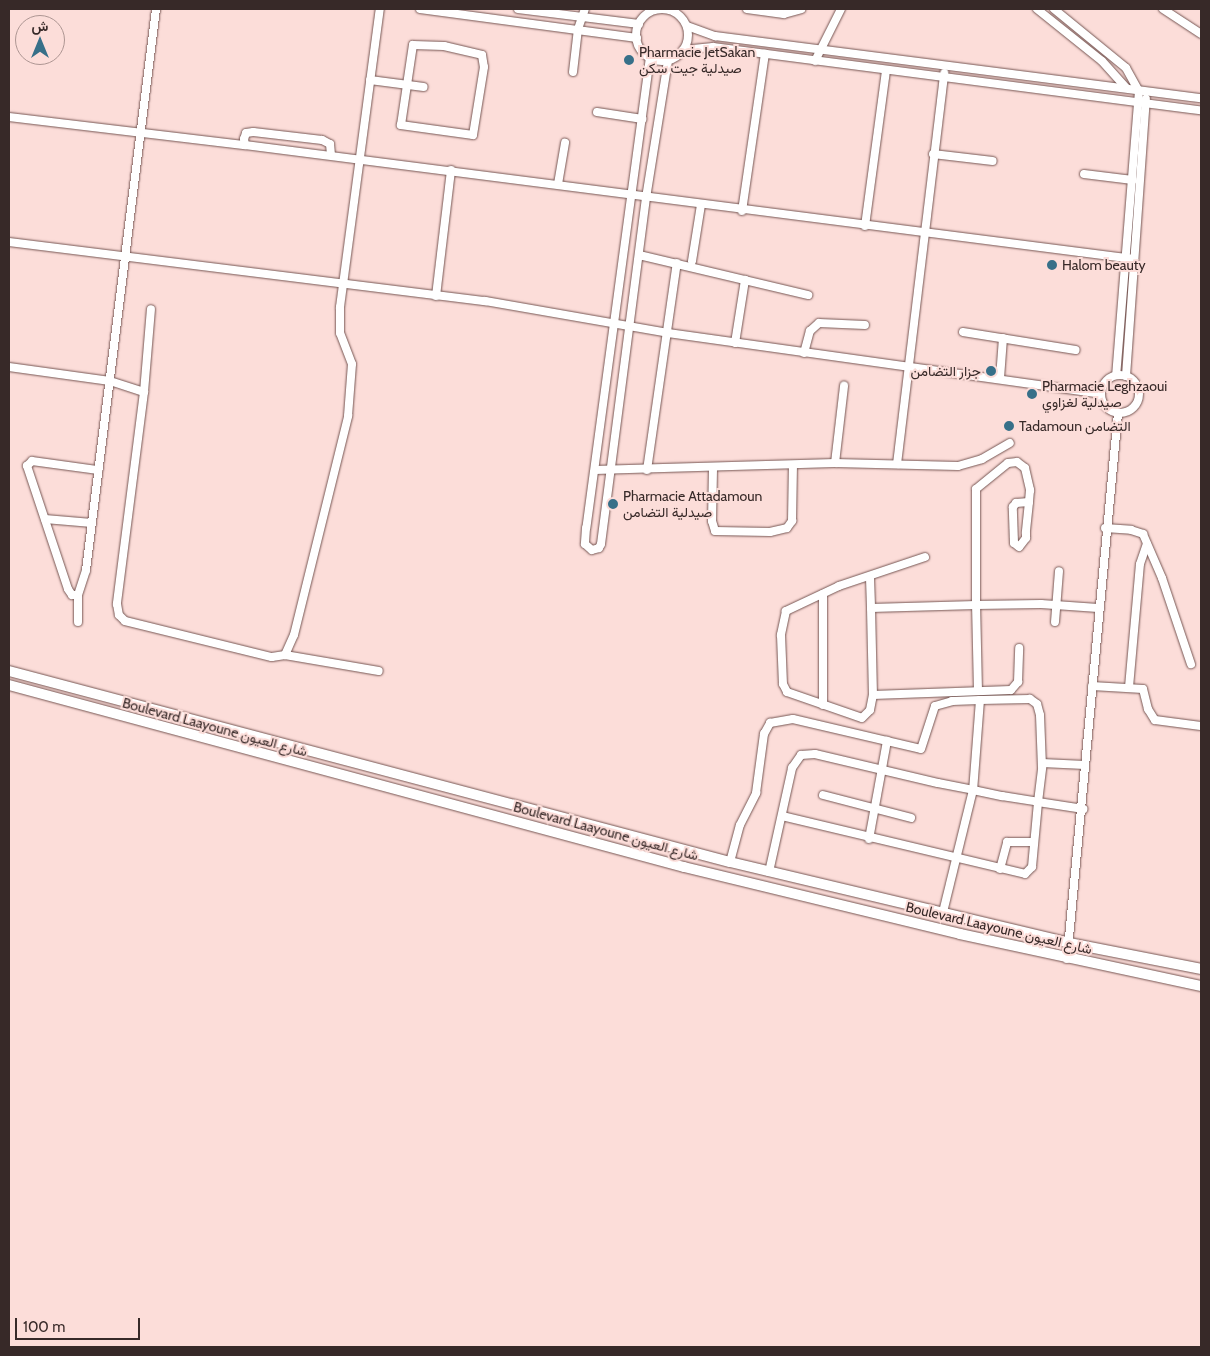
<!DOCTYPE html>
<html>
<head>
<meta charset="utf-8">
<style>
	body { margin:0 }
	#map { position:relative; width:1210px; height:1356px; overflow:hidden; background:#fcddd9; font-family:Cabin,Vazirmatn,sans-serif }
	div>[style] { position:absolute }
	.roads { filter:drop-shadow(0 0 1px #765653) drop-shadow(0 0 1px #765653) }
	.minor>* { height:8px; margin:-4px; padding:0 4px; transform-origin:4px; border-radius:4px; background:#fff }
	.minor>.ring { margin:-4px; padding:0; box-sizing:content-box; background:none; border:8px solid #fff; border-radius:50% }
	.tertiary>* { height:10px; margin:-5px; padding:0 5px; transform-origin:5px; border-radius:5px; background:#fff }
	.dots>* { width:14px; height:14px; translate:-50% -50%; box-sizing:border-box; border:2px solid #fcddd9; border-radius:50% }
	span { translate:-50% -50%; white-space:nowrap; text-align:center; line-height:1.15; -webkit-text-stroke:4px #fcddd9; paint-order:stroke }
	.poi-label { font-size:14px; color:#372928 }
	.left { translate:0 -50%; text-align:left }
	.right { translate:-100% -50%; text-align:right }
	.street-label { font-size:14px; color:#372928 }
	.frame { position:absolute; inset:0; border:10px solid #372928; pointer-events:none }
	.north { position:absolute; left:15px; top:15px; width:50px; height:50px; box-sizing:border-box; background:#fcddd9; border:1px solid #ad9592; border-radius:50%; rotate:0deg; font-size:14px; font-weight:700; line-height:20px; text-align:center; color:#372928 }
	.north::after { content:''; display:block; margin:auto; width:18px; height:22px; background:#377089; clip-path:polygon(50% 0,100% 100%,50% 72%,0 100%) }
	.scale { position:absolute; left:15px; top:1318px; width:125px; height:22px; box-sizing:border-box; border:2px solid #372928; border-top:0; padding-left:6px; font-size:15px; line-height:18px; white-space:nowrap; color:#372928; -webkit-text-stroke:4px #fcddd9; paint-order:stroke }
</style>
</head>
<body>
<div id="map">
	<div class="roads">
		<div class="minor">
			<div style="left:420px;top:9px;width:219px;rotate:7.6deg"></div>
			<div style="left:518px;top:9px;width:122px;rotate:7.1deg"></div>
			<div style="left:747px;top:9px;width:37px;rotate:8deg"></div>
			<div style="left:784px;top:14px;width:18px;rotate:-16deg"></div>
			<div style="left:1037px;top:9px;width:83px;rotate:38.7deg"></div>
			<div style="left:1102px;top:61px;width:36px;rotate:48deg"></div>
			<div style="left:1054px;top:9px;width:93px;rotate:39.3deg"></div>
			<div style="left:1126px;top:68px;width:26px;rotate:61deg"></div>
			<div style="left:1139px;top:91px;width:285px;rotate:94.6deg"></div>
			<div style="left:1163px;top:9px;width:45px;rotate:33.3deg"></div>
			<div class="ring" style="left:636px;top:9px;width:44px;height:44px"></div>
			<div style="left:687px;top:26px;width:30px;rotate:20deg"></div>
			<div style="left:715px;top:36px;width:490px;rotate:7.3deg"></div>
			<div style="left:413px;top:45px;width:31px;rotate:2deg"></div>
			<div style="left:444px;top:46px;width:39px;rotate:13deg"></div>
			<div style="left:482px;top:55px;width:12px;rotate:81deg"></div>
			<div style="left:484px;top:67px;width:69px;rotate:99.2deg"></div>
			<div style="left:473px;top:135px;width:73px;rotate:-172.1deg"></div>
			<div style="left:401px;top:125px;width:81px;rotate:-81.5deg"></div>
			<div style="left:683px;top:50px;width:30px;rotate:-6deg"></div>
			<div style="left:713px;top:47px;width:492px;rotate:7.4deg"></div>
			<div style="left:650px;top:57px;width:475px;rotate:97.7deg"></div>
			<div style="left:586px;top:528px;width:16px;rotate:94deg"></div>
			<div style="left:585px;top:544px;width:9px;rotate:41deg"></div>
			<div style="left:592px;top:550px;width:7px;rotate:-16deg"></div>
			<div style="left:599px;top:548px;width:4px;rotate:-63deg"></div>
			<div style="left:601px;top:544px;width:349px;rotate:-82.6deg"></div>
			<div style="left:646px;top:198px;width:140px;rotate:-80.9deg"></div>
			<div style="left:815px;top:61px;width:58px;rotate:-63.4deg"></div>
			<div style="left:573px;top:72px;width:43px;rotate:-83.4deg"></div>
			<div style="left:578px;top:29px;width:21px;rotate:-71deg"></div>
			<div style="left:370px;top:80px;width:54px;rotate:7.4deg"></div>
			<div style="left:597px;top:112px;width:46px;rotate:8.8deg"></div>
			<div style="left:9px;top:117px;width:238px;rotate:6.8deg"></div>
			<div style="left:933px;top:154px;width:60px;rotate:6.7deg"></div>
			<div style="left:331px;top:155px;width:11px;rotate:-95deg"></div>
			<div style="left:330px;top:144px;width:9px;rotate:-153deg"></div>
			<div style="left:322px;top:140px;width:69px;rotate:-173.4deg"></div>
			<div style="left:253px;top:132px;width:7px;rotate:172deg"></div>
			<div style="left:246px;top:133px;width:6px;rotate:108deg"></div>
			<div style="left:244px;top:139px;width:6px;rotate:81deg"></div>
			<div style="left:245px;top:145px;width:896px;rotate:7.31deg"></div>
			<div style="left:1084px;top:174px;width:49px;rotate:7deg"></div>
			<div style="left:558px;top:184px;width:42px;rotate:-80.3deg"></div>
			<div style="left:742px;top:211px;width:159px;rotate:-81.7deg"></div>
			<div style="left:865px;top:226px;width:157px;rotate:-82.3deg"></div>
			<div style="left:9px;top:242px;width:480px;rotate:7.1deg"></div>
			<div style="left:485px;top:301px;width:186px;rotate:9.9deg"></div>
			<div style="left:668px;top:333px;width:437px;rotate:8deg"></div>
			<div style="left:639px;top:255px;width:174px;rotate:13.3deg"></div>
			<div style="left:692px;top:261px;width:57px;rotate:-80.9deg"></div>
			<div style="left:436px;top:296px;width:127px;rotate:-83.2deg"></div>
			<div style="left:963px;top:332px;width:114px;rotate:9.1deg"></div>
			<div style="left:735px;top:343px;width:64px;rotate:-81deg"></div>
			<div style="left:804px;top:353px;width:23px;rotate:-75deg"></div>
			<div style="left:810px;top:331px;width:12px;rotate:-42deg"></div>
			<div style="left:819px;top:323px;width:46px;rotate:2.5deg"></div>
			<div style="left:9px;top:367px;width:102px;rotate:7.9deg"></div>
			<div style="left:110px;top:381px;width:36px;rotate:18deg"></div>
			<div style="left:144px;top:392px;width:214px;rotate:97.3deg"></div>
			<div style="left:117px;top:604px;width:11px;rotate:80deg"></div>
			<div style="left:119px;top:615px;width:8px;rotate:45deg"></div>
			<div style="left:125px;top:621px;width:151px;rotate:13.8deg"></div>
			<div style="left:272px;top:657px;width:13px;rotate:-9deg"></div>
			<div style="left:285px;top:655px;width:22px;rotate:-66deg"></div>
			<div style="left:294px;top:635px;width:226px;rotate:-76.1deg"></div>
			<div style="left:348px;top:416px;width:52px;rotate:-85.6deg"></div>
			<div style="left:352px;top:364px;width:33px;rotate:-111deg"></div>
			<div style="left:340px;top:333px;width:26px;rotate:-90deg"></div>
			<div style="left:340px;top:307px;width:301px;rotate:-82.4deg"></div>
			<div class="ring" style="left:1101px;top:375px;width:30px;height:30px"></div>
			<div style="left:1126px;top:376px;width:278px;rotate:-85.9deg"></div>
			<div style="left:1000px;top:378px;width:40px;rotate:-85.7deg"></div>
			<div style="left:144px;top:392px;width:83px;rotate:-85.2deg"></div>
			<div style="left:835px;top:463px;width:78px;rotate:-83.3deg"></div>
			<div style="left:897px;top:464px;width:394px;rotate:-83.1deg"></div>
			<div style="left:713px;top:469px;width:52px;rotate:91.1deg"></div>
			<div style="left:712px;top:521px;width:10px;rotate:73deg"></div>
			<div style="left:715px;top:531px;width:55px;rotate:1deg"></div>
			<div style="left:770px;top:532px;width:17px;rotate:-13deg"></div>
			<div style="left:787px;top:528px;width:9px;rotate:-54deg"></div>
			<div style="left:792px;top:521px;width:56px;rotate:-89deg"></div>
			<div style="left:595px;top:470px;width:240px;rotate:-1.7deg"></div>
			<div style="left:835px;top:463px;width:123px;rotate:1.4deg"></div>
			<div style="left:958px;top:466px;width:25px;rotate:-16deg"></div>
			<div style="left:982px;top:459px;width:32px;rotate:-30deg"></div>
			<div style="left:647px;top:470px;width:209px;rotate:-81.8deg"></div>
			<div style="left:45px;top:519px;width:47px;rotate:4.9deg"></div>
			<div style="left:1105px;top:528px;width:26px;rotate:4deg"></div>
			<div style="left:1131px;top:530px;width:13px;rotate:18deg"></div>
			<div style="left:1143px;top:534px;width:48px;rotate:66.6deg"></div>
			<div style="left:1162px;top:578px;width:91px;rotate:71.4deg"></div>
			<div style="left:925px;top:557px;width:91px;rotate:161.4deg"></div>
			<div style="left:839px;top:586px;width:59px;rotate:154.7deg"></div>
			<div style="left:786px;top:611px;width:25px;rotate:102deg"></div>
			<div style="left:781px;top:635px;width:49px;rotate:87.7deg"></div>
			<div style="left:783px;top:684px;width:9px;rotate:63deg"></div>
			<div style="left:787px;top:692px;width:79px;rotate:19.1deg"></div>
			<div style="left:862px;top:718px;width:11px;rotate:-45deg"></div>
			<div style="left:870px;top:710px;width:15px;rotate:-79deg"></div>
			<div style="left:873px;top:695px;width:138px;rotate:-2.1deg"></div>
			<div style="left:1011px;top:690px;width:11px;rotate:-49deg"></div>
			<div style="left:1018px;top:682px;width:34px;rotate:-88deg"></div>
			<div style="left:870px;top:578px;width:30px;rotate:88deg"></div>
			<div style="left:871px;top:608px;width:105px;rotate:-1.6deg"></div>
			<div style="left:976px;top:605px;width:116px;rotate:-90deg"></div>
			<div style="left:976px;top:489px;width:41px;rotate:-39.1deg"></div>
			<div style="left:1008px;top:463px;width:9px;rotate:-6deg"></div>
			<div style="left:1017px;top:462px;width:10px;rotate:37deg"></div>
			<div style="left:1025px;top:468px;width:23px;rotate:77deg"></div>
			<div style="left:1030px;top:490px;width:12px;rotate:95deg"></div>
			<div style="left:1029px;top:502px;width:31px;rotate:96deg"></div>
			<div style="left:1026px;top:533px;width:5px;rotate:90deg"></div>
			<div style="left:1026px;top:538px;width:11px;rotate:128deg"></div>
			<div style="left:1019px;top:547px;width:6px;rotate:-141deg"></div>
			<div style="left:1014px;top:543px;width:36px;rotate:-92deg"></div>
			<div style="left:1013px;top:507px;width:5px;rotate:-53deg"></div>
			<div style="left:1016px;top:503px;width:13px;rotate:-4deg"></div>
			<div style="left:823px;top:594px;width:111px;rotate:90deg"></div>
			<div style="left:78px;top:595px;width:6px;rotate:180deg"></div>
			<div style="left:72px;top:595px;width:7px;rotate:-124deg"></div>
			<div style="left:68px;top:589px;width:130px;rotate:-108.4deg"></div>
			<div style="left:27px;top:466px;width:7px;rotate:-45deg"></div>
			<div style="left:32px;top:461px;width:67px;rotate:7.8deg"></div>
			<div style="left:871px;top:608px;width:87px;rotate:88.7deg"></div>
			<div style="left:78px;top:622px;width:27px;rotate:-90deg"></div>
			<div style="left:78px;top:595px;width:26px;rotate:-72deg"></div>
			<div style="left:86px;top:570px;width:565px;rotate:-82.89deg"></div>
			<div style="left:1055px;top:622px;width:51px;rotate:-85.5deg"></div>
			<div style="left:285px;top:655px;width:95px;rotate:9.7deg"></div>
			<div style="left:1092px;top:686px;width:51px;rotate:3.4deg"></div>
			<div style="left:1143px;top:689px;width:21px;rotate:76deg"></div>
			<div style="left:1148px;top:709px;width:13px;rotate:58deg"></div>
			<div style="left:1155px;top:720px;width:46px;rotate:7.4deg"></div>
			<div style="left:1129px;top:687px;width:123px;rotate:-84.9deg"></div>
			<div style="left:1140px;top:564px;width:21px;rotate:-71deg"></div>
			<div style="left:978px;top:691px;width:86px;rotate:-91.3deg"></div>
			<div style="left:976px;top:605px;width:65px;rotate:-0.9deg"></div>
			<div style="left:1041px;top:604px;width:57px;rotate:4deg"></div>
			<div style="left:1042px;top:763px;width:43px;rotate:2.7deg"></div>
			<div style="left:823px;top:795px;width:91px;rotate:14.6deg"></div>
			<div style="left:782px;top:816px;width:250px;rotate:13.4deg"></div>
			<div style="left:1025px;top:874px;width:10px;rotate:-45deg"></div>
			<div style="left:1032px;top:867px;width:65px;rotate:-84.7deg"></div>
			<div style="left:1038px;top:802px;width:46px;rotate:8.8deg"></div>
			<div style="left:869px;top:839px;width:100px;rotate:-79.6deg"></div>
			<div style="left:730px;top:862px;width:38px;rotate:-75deg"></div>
			<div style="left:740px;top:825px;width:36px;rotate:-63deg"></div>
			<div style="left:756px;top:793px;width:60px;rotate:-82.3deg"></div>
			<div style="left:764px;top:734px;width:13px;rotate:-61deg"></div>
			<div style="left:770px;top:723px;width:23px;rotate:-10deg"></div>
			<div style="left:793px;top:719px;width:131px;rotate:13.2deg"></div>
			<div style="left:921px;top:749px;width:45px;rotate:-72deg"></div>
			<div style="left:935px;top:706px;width:18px;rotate:-16deg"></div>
			<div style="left:952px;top:701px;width:28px;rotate:-2deg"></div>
			<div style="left:1000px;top:869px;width:28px;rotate:-75deg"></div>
			<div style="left:1007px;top:842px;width:26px"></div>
			<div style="left:769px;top:872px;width:107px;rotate:-77.5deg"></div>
			<div style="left:792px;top:768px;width:16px;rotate:-55deg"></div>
			<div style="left:801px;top:755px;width:14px;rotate:-4deg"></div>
			<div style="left:815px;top:754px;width:126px;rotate:13.3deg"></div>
			<div style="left:938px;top:783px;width:36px;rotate:11deg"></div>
			<div style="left:973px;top:790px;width:30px;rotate:12deg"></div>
			<div style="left:1002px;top:796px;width:36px;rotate:9deg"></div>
			<div style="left:1038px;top:802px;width:35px;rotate:-83deg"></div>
			<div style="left:1042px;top:767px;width:52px;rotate:-92.2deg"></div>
			<div style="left:1040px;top:715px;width:11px;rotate:-105deg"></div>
			<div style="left:1037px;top:704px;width:9px;rotate:-144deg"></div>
			<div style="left:1030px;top:699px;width:50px;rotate:178.9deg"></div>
			<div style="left:980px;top:700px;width:90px;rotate:94.4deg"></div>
			<div style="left:973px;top:790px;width:126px;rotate:103.8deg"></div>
			<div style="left:1067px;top:959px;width:548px;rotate:-84.66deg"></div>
		</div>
		<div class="tertiary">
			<div style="left:9px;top:671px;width:746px;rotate:14.84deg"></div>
			<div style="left:730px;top:862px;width:349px;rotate:13.4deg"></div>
			<div style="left:1069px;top:943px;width:135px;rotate:11.1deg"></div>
			<div style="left:9px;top:685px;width:699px;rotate:15.09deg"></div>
			<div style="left:684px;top:867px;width:284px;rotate:13.6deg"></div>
			<div style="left:960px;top:934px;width:247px;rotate:12.2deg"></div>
		</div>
	</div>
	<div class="dots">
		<div style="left:629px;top:60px;background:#377089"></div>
		<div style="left:1052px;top:265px;background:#377089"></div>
		<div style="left:991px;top:371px;background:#377089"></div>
		<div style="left:1032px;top:394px;background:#377089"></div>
		<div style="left:1009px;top:426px;background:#377089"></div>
		<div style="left:613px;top:504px;background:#377089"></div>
	</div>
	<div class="poi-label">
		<span class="left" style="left:639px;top:60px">Pharmacie JetSakan<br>صيدلية جيت سكن</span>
		<span class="left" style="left:1062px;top:265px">Halom beauty</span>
		<span class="right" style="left:981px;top:371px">جزار التضامن</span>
		<span class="left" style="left:1042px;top:394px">Pharmacie Leghzaoui<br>صيدلية لغزاوي</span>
		<span class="left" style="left:1019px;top:426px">Tadamoun التضامن</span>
		<span class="left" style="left:623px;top:504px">Pharmacie Attadamoun<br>صيدلية التضامن</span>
	</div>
	<div class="street-label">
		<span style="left:215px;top:727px;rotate:15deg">Boulevard Laayoune شارع العيون</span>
		<span style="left:606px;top:831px;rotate:15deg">Boulevard Laayoune شارع العيون</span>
		<span style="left:999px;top:928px;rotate:13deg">Boulevard Laayoune شارع العيون</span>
	</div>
	<div class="frame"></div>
	<div class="north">ش</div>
	<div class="scale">100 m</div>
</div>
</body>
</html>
